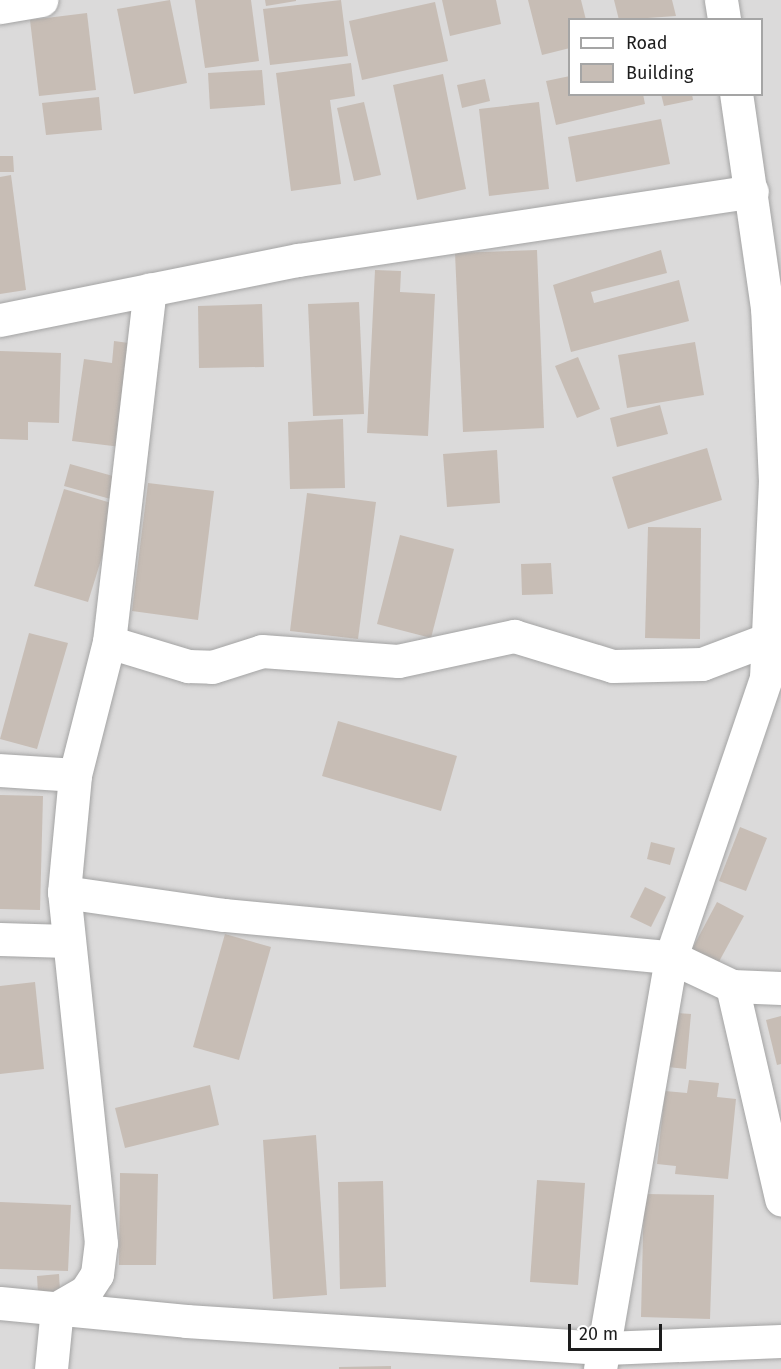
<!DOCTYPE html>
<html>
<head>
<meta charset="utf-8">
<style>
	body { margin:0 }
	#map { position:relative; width:781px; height:1369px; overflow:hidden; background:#efebe2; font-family:"Fira Sans",sans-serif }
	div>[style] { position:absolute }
	.residential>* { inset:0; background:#dbdada }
	.building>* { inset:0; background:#c7bdb5 }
	.roads { filter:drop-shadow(0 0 2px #a4a4a4) drop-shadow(0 0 2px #a4a4a4) }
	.minor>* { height:33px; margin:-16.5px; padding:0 16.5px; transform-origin:16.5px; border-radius:16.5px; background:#fff }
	span { translate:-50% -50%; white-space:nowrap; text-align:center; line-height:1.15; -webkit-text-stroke:6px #fff; paint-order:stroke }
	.legend { position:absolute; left:568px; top:18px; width:195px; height:78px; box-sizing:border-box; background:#fff; border:2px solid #a5a5a5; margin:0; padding:8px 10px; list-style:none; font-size:18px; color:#1d1d1d }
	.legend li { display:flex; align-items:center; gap:12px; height:30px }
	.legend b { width:30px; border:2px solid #a5a5a5 }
	.scale { position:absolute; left:568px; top:1324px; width:94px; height:27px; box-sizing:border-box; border:3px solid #1d1d1d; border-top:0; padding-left:8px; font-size:18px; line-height:21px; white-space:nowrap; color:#1d1d1d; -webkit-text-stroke:4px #fff; paint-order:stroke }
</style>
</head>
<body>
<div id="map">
	<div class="residential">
		<div style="clip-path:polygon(evenodd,0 0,781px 0,781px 1369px,0 1369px,0 0,570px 20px,762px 20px,762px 94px,570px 94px,570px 20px)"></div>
	</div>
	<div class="building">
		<div style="clip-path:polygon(170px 0,187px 83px,134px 94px,117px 9px)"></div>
		<div style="clip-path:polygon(195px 0,251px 0,259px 61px,205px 68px)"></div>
		<div style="clip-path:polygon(265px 0,296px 0,296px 1px,266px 6px)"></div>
		<div style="clip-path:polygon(341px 0,348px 56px,270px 65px,263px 9px)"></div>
		<div style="clip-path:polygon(442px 0,496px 0,501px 24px,450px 36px)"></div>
		<div style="clip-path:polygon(528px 0,581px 0,586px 20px,570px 20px,570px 48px,542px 55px)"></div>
		<div style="clip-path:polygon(614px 0,672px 0,676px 16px,619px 20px)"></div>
		<div style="clip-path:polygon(435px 2px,448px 61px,362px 80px,349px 21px)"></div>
		<div style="clip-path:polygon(87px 13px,96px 90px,39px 96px,30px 20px)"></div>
		<div style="clip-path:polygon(351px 63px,355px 96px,330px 100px,341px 184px,291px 191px,276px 73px)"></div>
		<div style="clip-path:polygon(262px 70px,265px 105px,210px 109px,208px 73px)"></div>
		<div style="clip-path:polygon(443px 74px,466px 189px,417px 200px,393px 85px)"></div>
		<div style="clip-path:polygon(570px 76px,570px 94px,643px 94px,645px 104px,556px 125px,546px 81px)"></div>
		<div style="clip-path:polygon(485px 79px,490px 101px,462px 108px,457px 85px)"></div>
		<div style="clip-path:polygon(661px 94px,692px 94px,693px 100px,664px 106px)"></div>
		<div style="clip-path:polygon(99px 97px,102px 130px,46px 135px,42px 103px)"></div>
		<div style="clip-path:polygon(364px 102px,381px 175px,354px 181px,337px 108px)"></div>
		<div style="clip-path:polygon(539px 102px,549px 189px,489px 196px,479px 109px)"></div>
		<div style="clip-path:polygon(661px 119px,670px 164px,576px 182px,568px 137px)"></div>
		<div style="clip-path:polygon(0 156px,13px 156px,14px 172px,0 172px)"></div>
		<div style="clip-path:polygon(11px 175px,26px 290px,0 294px,0 177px)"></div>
		<div style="clip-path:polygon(537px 250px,544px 428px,463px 432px,455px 253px)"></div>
		<div style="clip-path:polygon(661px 250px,667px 273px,591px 292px,594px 303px,679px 280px,689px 321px,571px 352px,553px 285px)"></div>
		<div style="clip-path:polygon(375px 270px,401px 271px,400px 292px,435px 294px,428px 436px,367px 433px)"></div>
		<div style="clip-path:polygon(359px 302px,364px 414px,313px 416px,308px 304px)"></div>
		<div style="clip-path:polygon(262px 304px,264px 367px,199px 368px,198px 306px)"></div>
		<div style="clip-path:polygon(114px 341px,136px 344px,121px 447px,72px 441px,84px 359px,112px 363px)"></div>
		<div style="clip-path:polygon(695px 342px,704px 395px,627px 408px,618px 355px)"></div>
		<div style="clip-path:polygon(0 351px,61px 353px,59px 423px,28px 422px,28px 440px,0 439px)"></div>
		<div style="clip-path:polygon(578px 357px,600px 409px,577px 418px,555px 366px)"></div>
		<div style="clip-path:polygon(660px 405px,668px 434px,617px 447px,610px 418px)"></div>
		<div style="clip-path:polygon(343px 419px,345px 488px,290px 489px,288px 422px)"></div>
		<div style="clip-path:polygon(707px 448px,722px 500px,628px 529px,612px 477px)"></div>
		<div style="clip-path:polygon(497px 450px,500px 503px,447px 507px,443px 454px)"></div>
		<div style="clip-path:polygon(70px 464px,120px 478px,114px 500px,64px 486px)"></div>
		<div style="clip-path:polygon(148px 483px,214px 491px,198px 620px,132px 611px)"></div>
		<div style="clip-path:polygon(64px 489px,118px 505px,88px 602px,34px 586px)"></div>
		<div style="clip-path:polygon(307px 493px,376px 502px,358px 639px,290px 631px)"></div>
		<div style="clip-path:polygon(648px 527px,701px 528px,700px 639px,645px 638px)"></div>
		<div style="clip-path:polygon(400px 535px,454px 549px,431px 638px,377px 624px)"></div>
		<div style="clip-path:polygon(551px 563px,553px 594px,522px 595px,521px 564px)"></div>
		<div style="clip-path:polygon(29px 633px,68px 643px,37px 749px,0 739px)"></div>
		<div style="clip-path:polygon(338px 721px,457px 756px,441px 811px,322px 776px)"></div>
		<div style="clip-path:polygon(0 795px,43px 796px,40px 910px,0 909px)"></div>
		<div style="clip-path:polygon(740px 827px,767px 838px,746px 891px,719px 881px)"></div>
		<div style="clip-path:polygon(651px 842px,675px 848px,670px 865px,647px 859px)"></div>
		<div style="clip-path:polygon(645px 887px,666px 897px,651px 927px,630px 917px)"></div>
		<div style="clip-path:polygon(717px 902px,744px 916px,716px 967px,690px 953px)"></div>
		<div style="clip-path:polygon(225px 934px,271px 947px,239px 1060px,193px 1047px)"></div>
		<div style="clip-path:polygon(35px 982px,44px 1069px,0 1074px,0 986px)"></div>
		<div style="clip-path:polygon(663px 1012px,691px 1014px,686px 1069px,659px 1066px)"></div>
		<div style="clip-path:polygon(781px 1016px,781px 1064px,777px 1065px,766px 1020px)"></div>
		<div style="clip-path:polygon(689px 1080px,719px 1083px,717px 1097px,736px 1099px,728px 1179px,675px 1174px,676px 1166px,657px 1164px,665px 1091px,687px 1093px)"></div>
		<div style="clip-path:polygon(210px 1085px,219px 1125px,125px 1148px,115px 1108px)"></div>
		<div style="clip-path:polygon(316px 1135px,327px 1295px,273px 1299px,263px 1140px)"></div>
		<div style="clip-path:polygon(120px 1173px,158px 1174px,156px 1265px,119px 1265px)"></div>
		<div style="clip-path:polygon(537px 1180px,585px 1183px,578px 1285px,530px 1282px)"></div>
		<div style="clip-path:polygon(383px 1181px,386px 1287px,340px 1289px,338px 1182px)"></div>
		<div style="clip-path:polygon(644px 1194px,714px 1195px,710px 1319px,641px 1317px)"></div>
		<div style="clip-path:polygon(0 1202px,71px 1205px,68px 1271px,0 1269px)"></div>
		<div style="clip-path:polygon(59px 1274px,60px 1292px,38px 1293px,37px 1276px)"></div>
		<div style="clip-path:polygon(391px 1366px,391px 1369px,339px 1369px,339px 1367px)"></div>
	</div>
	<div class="roads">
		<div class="minor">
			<div style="left:721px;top:0;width:20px;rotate:81deg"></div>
			<div style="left:0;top:7px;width:42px;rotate:-9.7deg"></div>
			<div style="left:0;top:320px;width:304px;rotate:-11.4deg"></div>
			<div style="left:298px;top:260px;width:459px;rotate:-8.6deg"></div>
			<div style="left:109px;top:642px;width:83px;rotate:16.9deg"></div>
			<div style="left:188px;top:666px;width:24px;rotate:2deg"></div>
			<div style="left:212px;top:667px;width:52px;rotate:-17.7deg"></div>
			<div style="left:262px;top:651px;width:136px;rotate:4.2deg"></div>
			<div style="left:398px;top:661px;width:119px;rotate:-12.2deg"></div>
			<div style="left:514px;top:636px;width:103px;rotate:16.9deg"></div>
			<div style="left:613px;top:666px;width:89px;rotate:-1.3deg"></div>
			<div style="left:702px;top:664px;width:71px;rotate:-20.7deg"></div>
			<div style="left:0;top:770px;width:75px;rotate:3.8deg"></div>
			<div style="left:64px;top:892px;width:162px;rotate:8.2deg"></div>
			<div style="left:224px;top:915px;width:449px;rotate:5.4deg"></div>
			<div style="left:671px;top:957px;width:68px;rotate:25.4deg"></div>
			<div style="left:732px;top:986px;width:49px;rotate:2.3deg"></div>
			<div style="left:0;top:939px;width:68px;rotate:1.7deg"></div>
			<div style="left:732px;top:986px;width:219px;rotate:77deg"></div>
			<div style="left:0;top:1303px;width:187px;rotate:5.5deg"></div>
			<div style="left:186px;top:1321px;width:421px;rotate:3.7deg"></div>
			<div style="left:606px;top:1348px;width:175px;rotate:-2.3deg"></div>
			<div style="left:51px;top:1369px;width:61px;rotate:-84.4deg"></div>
			<div style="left:57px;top:1308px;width:34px;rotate:-30deg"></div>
			<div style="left:86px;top:1291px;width:20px;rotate:-57deg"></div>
			<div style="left:97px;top:1274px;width:31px;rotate:-83deg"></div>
			<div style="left:101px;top:1243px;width:353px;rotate:-96deg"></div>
			<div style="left:64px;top:892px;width:118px;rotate:-84.6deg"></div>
			<div style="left:75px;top:775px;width:137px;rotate:-75.7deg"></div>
			<div style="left:109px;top:642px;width:355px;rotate:-83.4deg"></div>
			<div style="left:600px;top:1369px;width:418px;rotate:-80.2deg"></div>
			<div style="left:671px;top:957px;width:295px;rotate:-71.2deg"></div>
			<div style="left:766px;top:678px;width:196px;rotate:-87.4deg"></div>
			<div style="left:775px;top:482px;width:174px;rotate:-92.6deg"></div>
			<div style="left:767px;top:308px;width:216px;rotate:-98.2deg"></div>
		</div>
	</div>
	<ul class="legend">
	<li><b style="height:8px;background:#fff"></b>Road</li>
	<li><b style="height:16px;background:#c7bdb5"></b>Building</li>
	</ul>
	<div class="scale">20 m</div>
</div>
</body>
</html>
